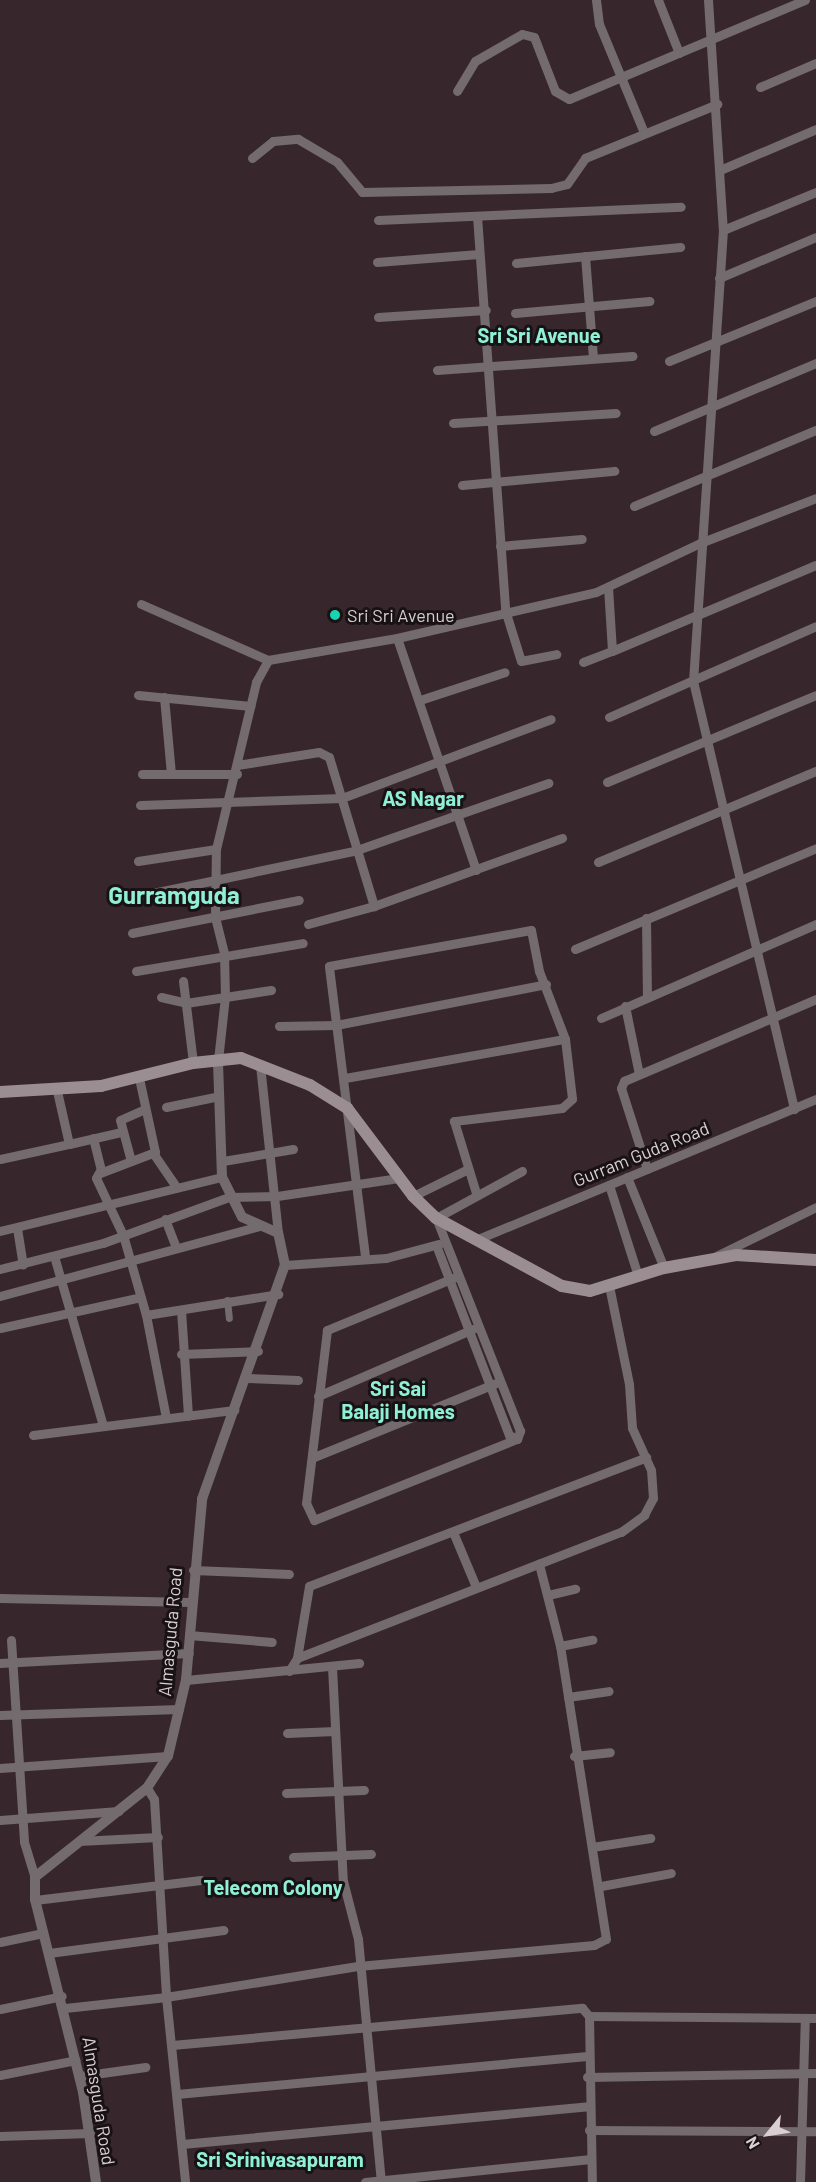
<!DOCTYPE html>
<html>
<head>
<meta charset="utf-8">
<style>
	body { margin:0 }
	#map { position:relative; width:816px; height:2182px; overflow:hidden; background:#37272c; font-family:Barlow,sans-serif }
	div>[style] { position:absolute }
	.pedestrian>* { height:7px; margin:-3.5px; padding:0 3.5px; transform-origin:3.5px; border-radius:3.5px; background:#736b6d }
	.minor>* { height:9px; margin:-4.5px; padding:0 4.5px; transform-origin:4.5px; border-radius:4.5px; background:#736b6d }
	.tertiary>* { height:10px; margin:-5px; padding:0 5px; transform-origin:5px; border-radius:5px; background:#736b6d }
	.secondary>* { height:12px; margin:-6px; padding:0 6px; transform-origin:6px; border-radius:6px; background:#9b8e92 }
	.dots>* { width:16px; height:16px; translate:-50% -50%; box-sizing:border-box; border:3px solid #191214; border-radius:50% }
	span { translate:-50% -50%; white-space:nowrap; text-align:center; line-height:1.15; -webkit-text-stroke:6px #191214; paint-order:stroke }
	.poi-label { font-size:18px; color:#d9cfd2 }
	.left { translate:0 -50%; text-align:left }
	.street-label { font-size:18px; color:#d9cfd2 }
	.neighbourhood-label { font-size:20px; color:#8ff0d6; font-weight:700 }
	.district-label { font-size:24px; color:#8ff0d6; font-weight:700 }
	.north { position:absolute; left:738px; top:2104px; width:60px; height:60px; -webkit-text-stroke:4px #191214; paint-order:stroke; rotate:240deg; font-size:16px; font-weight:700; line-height:24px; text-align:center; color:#d9cfd2 }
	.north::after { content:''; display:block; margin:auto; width:21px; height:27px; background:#d9cfd2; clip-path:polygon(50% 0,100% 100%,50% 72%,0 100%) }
</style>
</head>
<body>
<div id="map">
	<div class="pedestrian">
		<div style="left:227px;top:1300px;width:18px;rotate:84deg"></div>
	</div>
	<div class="minor">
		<div style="left:596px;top:0;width:24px;rotate:83deg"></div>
		<div style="left:599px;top:24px;width:115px;rotate:67.5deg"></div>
		<div style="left:658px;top:0;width:57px;rotate:68.4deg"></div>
		<div style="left:708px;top:0;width:230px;rotate:86.3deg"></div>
		<div style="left:723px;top:230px;width:452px;rotate:93.8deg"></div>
		<div style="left:693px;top:681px;width:440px;rotate:76.7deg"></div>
		<div style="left:760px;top:87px;width:61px;rotate:-23.2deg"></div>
		<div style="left:457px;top:91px;width:35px;rotate:-59deg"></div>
		<div style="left:475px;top:61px;width:54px;rotate:-29.9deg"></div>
		<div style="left:522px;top:34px;width:12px;rotate:14deg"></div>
		<div style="left:534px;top:37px;width:58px;rotate:68.7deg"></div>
		<div style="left:555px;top:91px;width:16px;rotate:30deg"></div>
		<div style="left:569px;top:99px;width:256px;rotate:-22.8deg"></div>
		<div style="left:252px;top:158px;width:27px;rotate:-39deg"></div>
		<div style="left:273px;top:141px;width:25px;rotate:-5deg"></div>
		<div style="left:298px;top:139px;width:45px;rotate:30.5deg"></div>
		<div style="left:337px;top:162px;width:39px;rotate:50deg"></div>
		<div style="left:362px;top:192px;width:189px;rotate:-1.2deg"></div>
		<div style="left:551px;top:188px;width:16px;rotate:-14deg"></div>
		<div style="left:567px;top:184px;width:32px;rotate:-55deg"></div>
		<div style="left:585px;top:158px;width:143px;rotate:-22.2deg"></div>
		<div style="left:720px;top:170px;width:104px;rotate:-23.1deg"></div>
		<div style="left:477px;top:216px;width:395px;rotate:85.9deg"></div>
		<div style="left:505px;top:610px;width:53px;rotate:72.6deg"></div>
		<div style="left:521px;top:661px;width:36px;rotate:-11deg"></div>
		<div style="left:378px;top:220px;width:303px;rotate:-2.5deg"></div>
		<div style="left:723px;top:230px;width:100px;rotate:-22.2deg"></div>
		<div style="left:585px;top:256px;width:101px;rotate:85.5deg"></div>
		<div style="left:377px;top:262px;width:102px;rotate:-4.5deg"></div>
		<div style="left:516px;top:263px;width:165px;rotate:-5.6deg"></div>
		<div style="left:719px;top:278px;width:105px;rotate:-22.9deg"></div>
		<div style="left:515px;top:313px;width:135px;rotate:-5.1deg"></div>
		<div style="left:378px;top:317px;width:108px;rotate:-3.7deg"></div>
		<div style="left:669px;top:361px;width:159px;rotate:-22.2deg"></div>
		<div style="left:437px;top:370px;width:196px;rotate:-4.1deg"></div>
		<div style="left:453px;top:423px;width:163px;rotate:-3.5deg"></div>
		<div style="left:654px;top:431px;width:176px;rotate:-22.8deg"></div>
		<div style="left:462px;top:485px;width:153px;rotate:-5.3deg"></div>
		<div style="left:634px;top:506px;width:197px;rotate:-22.7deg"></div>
		<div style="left:500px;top:546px;width:82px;rotate:-4.9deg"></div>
		<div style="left:608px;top:587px;width:64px;rotate:86.4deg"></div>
		<div style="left:612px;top:651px;width:221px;rotate:-22.9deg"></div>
		<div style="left:141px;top:604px;width:139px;rotate:23.8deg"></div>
		<div style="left:268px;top:660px;width:131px;rotate:-9.7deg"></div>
		<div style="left:397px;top:638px;width:204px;rotate:-13deg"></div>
		<div style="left:596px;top:592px;width:115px;rotate:-25.2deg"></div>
		<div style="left:700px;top:543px;width:124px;rotate:-21.2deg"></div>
		<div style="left:397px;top:638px;width:245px;rotate:71.2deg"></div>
		<div style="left:583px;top:662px;width:31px;rotate:-21deg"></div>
		<div style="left:138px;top:695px;width:113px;rotate:5.6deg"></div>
		<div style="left:164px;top:697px;width:77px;rotate:84.8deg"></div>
		<div style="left:420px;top:700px;width:89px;rotate:-18.2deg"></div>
		<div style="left:609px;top:717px;width:226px;rotate:-23.7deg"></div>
		<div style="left:237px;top:765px;width:83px;rotate:-9deg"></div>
		<div style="left:319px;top:752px;width:11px;rotate:27deg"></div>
		<div style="left:329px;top:757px;width:156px;rotate:73.2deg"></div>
		<div style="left:142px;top:774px;width:95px"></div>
		<div style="left:607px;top:782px;width:226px;rotate:-22.6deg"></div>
		<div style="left:140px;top:805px;width:202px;rotate:-2deg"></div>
		<div style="left:342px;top:798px;width:223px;rotate:-20.7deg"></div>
		<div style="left:138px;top:861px;width:79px;rotate:-8.7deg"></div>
		<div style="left:598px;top:862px;width:236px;rotate:-22.7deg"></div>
		<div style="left:124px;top:899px;width:235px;rotate:-11.8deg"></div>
		<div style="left:354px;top:851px;width:206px;rotate:-19.3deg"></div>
		<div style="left:646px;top:918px;width:78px;rotate:89.3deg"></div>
		<div style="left:308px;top:924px;width:68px;rotate:-15.3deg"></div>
		<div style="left:374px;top:906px;width:200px;rotate:-19.9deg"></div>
		<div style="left:132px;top:933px;width:170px;rotate:-11.2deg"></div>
		<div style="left:575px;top:949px;width:261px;rotate:-22.7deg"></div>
		<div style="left:136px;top:971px;width:169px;rotate:-9.5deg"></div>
		<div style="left:183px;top:981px;width:83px;rotate:83deg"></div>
		<div style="left:161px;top:997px;width:26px;rotate:13deg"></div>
		<div style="left:186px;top:1003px;width:86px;rotate:-8.7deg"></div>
		<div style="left:625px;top:1006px;width:69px;rotate:78.4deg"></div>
		<div style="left:601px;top:1018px;width:235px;rotate:-23.6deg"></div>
		<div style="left:279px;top:1026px;width:57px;rotate:-1deg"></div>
		<div style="left:336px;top:1025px;width:214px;rotate:-11deg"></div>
		<div style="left:218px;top:1060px;width:63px;rotate:-83.7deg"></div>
		<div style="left:225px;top:997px;width:44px;rotate:-91.3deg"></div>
		<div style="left:224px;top:953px;width:37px;rotate:-104deg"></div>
		<div style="left:215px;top:917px;width:68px;rotate:-89.2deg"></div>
		<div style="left:216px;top:849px;width:172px;rotate:-76.5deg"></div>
		<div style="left:256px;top:682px;width:25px;rotate:-61deg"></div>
		<div style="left:260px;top:1065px;width:169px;rotate:83.9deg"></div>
		<div style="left:345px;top:1078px;width:223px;rotate:-10.1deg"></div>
		<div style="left:166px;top:1107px;width:54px;rotate:-11.7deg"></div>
		<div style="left:93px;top:1138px;width:32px;rotate:76deg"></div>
		<div style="left:101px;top:1169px;width:10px;rotate:119deg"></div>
		<div style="left:96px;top:1178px;width:63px;rotate:64.7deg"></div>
		<div style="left:123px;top:1235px;width:83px;rotate:74deg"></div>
		<div style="left:146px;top:1315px;width:105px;rotate:79deg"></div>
		<div style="left:69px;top:1144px;width:53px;rotate:-13deg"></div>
		<div style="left:153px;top:1153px;width:42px;rotate:55.6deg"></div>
		<div style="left:0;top:1159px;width:71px;rotate:-12.3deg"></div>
		<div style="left:69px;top:1144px;width:54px;rotate:-102.8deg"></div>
		<div style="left:131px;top:1161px;width:42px;rotate:-105deg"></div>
		<div style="left:120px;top:1120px;width:27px;rotate:-24deg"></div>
		<div style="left:223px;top:1161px;width:71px;rotate:-9.7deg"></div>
		<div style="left:647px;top:1169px;width:85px;rotate:-107.8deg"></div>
		<div style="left:621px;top:1088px;width:8px;rotate:-67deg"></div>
		<div style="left:624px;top:1081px;width:209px;rotate:-23.1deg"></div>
		<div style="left:100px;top:1173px;width:59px;rotate:-20.9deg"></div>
		<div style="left:155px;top:1152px;width:76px;rotate:-102.2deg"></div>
		<div style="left:627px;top:1177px;width:98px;rotate:67.9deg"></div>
		<div style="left:609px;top:1185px;width:96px;rotate:72.3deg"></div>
		<div style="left:413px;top:1196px;width:61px;rotate:-26.1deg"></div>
		<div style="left:165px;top:1219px;width:31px;rotate:69deg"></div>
		<div style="left:17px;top:1228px;width:37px;rotate:81deg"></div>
		<div style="left:0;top:1231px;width:228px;rotate:-13.7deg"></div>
		<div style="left:478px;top:1239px;width:366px;rotate:-22.5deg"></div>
		<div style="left:436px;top:1245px;width:204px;rotate:69deg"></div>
		<div style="left:509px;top:1435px;width:9px;rotate:27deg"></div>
		<div style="left:54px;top:1256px;width:177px;rotate:73.9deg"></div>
		<div style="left:365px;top:1256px;width:292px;rotate:-97.1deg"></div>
		<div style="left:329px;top:966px;width:205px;rotate:-10.1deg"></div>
		<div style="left:531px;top:930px;width:42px;rotate:79deg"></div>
		<div style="left:539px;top:971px;width:73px;rotate:69.1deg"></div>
		<div style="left:565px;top:1039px;width:60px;rotate:83.3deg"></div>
		<div style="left:572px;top:1099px;width:13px;rotate:138deg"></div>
		<div style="left:562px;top:1108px;width:109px;rotate:173.1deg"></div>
		<div style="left:454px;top:1121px;width:75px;rotate:73deg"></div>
		<div style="left:716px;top:1256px;width:111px;rotate:-26.1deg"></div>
		<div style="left:285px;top:1265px;width:101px;rotate:-4deg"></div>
		<div style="left:386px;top:1258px;width:55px;rotate:-14.8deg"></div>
		<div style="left:0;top:1269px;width:106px;rotate:-14.2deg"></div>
		<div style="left:103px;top:1243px;width:134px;rotate:-20.1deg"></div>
		<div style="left:229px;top:1197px;width:48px;rotate:-1.2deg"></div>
		<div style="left:277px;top:1196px;width:123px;rotate:-8.4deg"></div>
		<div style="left:458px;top:1276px;width:142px;rotate:157.6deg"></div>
		<div style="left:327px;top:1330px;width:174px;rotate:96.9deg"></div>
		<div style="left:306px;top:1503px;width:19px;rotate:65deg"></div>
		<div style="left:314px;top:1520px;width:219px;rotate:-21.8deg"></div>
		<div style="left:517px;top:1439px;width:9px;rotate:-69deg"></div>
		<div style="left:520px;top:1431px;width:229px;rotate:-111.5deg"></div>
		<div style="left:436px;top:1218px;width:98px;rotate:-28.7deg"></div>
		<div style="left:0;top:1296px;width:268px;rotate:-15.1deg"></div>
		<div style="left:181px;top:1310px;width:106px;rotate:86.2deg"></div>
		<div style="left:146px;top:1315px;width:134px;rotate:-9deg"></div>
		<div style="left:0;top:1328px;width:144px;rotate:-12.4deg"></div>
		<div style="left:181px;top:1354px;width:77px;rotate:-2.2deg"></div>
		<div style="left:247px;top:1378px;width:51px;rotate:2.2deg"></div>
		<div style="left:318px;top:1396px;width:169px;rotate:-23.4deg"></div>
		<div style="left:33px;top:1435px;width:203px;rotate:-7.1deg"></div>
		<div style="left:314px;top:1457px;width:196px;rotate:-22.1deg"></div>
		<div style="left:453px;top:1532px;width:60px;rotate:67.3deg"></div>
		<div style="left:193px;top:1570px;width:96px;rotate:2.4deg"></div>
		<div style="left:548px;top:1595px;width:28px;rotate:-13deg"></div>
		<div style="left:0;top:1598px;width:190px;rotate:1.2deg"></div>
		<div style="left:189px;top:1635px;width:83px;rotate:4.8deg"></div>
		<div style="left:11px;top:1640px;width:202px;rotate:86.3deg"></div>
		<div style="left:24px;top:1842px;width:37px;rotate:73deg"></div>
		<div style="left:560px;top:1646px;width:33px;rotate:-11deg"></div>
		<div style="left:297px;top:1658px;width:73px;rotate:-80.5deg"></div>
		<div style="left:309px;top:1586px;width:361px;rotate:-20.9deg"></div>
		<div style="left:0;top:1663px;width:189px;rotate:-3deg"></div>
		<div style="left:332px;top:1667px;width:214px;rotate:87.1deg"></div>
		<div style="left:343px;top:1881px;width:60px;rotate:75.5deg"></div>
		<div style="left:358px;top:1939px;width:244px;rotate:84.6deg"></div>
		<div style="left:289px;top:1671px;width:15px;rotate:-58deg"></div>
		<div style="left:297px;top:1658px;width:348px;rotate:-21.3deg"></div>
		<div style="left:621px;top:1532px;width:29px;rotate:-36deg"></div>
		<div style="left:644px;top:1515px;width:19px;rotate:-62deg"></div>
		<div style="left:653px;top:1498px;width:28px;rotate:-94deg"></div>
		<div style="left:651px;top:1470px;width:46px;rotate:-114.3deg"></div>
		<div style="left:632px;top:1428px;width:44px;rotate:-93.9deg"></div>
		<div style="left:629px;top:1384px;width:100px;rotate:-101.5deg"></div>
		<div style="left:186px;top:1680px;width:174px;rotate:-5.6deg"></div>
		<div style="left:568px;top:1697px;width:41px;rotate:-8.3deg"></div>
		<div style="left:0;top:1715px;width:179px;rotate:-1.9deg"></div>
		<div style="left:287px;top:1733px;width:48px;rotate:-2.4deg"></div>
		<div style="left:574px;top:1756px;width:36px;rotate:-6deg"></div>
		<div style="left:0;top:1768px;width:168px;rotate:-4.1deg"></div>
		<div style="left:147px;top:1788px;width:13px;rotate:58deg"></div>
		<div style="left:154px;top:1799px;width:198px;rotate:86.5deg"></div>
		<div style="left:166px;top:1997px;width:186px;rotate:84.1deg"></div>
		<div style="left:286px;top:1793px;width:78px;rotate:-2.2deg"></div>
		<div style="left:0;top:1820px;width:119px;rotate:-4.3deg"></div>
		<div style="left:79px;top:1841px;width:79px;rotate:-2.9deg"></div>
		<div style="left:592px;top:1847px;width:59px;rotate:-8.8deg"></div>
		<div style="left:293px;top:1857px;width:78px;rotate:-2.2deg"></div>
		<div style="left:601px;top:1886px;width:71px;rotate:-10.5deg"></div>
		<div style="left:35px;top:1900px;width:167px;rotate:-6.9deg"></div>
		<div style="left:0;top:1942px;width:44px;rotate:-11.8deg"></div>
		<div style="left:49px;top:1953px;width:176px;rotate:-7.5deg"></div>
		<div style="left:65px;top:2008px;width:102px;rotate:-6.2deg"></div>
		<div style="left:166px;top:1997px;width:194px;rotate:-9.2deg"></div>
		<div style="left:358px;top:1966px;width:237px;rotate:-5.1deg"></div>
		<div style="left:594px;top:1945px;width:13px;rotate:-27deg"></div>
		<div style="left:606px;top:1939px;width:297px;rotate:-98.9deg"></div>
		<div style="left:560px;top:1646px;width:85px;rotate:-104.4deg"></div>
		<div style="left:0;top:2009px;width:63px;rotate:-11.8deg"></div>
		<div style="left:589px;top:2016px;width:227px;rotate:0.5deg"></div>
		<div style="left:172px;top:2045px;width:412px;rotate:-5.2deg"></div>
		<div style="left:582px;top:2008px;width:11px;rotate:49deg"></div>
		<div style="left:589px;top:2016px;width:166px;rotate:89deg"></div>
		<div style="left:0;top:2075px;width:77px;rotate:-11.2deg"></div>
		<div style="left:80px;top:2076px;width:66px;rotate:-7.9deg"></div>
		<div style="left:587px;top:2077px;width:229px;rotate:-1deg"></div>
		<div style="left:177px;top:2094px;width:412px;rotate:-5.3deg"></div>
		<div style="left:589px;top:2130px;width:227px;rotate:0.3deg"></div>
		<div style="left:0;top:2136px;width:90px;rotate:-1.9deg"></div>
		<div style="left:182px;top:2144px;width:408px;rotate:-5.3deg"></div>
		<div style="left:365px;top:2182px;width:227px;rotate:-5.8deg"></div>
		<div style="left:800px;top:2182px;width:164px;rotate:-88.3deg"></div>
	</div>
	<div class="tertiary">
		<div style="left:96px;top:2182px;width:91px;rotate:-98.2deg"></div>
		<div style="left:83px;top:2092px;width:198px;rotate:-104deg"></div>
		<div style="left:35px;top:1900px;width:23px;rotate:-90deg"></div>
		<div style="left:35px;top:1877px;width:143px;rotate:-38.5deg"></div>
		<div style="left:147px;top:1788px;width:38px;rotate:-57deg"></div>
		<div style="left:168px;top:1756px;width:78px;rotate:-76.7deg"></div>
		<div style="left:186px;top:1680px;width:182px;rotate:-84.9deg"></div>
		<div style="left:202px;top:1499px;width:248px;rotate:-70.5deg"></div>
		<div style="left:285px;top:1265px;width:33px;rotate:-102deg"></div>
		<div style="left:278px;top:1233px;width:39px;rotate:-156deg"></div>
		<div style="left:242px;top:1217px;width:45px;rotate:-116.6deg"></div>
		<div style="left:222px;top:1177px;width:117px;rotate:-92deg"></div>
	</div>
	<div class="secondary">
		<div style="left:0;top:1092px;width:101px;rotate:-3.4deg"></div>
		<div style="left:101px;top:1086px;width:95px;rotate:-14deg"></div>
		<div style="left:193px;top:1063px;width:48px;rotate:-5.9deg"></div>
		<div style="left:241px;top:1058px;width:74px;rotate:21.4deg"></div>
		<div style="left:310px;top:1085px;width:44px;rotate:31.9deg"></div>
		<div style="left:347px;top:1108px;width:110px;rotate:53.1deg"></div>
		<div style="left:413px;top:1196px;width:32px;rotate:44deg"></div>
		<div style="left:436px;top:1218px;width:143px;rotate:28.4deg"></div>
		<div style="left:562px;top:1286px;width:28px;rotate:10deg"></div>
		<div style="left:590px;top:1291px;width:77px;rotate:-17.3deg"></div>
		<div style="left:664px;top:1268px;width:73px;rotate:-10.2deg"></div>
		<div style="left:736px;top:1255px;width:80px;rotate:3.6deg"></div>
	</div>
	<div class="dots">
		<div style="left:335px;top:615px;background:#18d5b2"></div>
	</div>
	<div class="poi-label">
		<span class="left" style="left:347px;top:615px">Sri Sri Avenue</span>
	</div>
	<div class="street-label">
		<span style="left:641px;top:1154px;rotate:-22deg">Gurram Guda Road</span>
		<span style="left:170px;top:1632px;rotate:-85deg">Almasguda Road</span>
		<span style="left:99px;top:2101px;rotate:81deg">Almasguda Road</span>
	</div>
	<div class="neighbourhood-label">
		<span style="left:539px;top:335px">Sri Sri Avenue</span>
		<span style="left:423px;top:798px">AS Nagar</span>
		<span style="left:398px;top:1400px">Sri Sai<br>Balaji Homes</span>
		<span style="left:273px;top:1887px">Telecom Colony</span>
		<span style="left:280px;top:2159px">Sri Srinivasapuram</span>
	</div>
	<div class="district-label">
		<span style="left:174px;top:895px">Gurramguda</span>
	</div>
	<div class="north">N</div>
</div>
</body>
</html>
